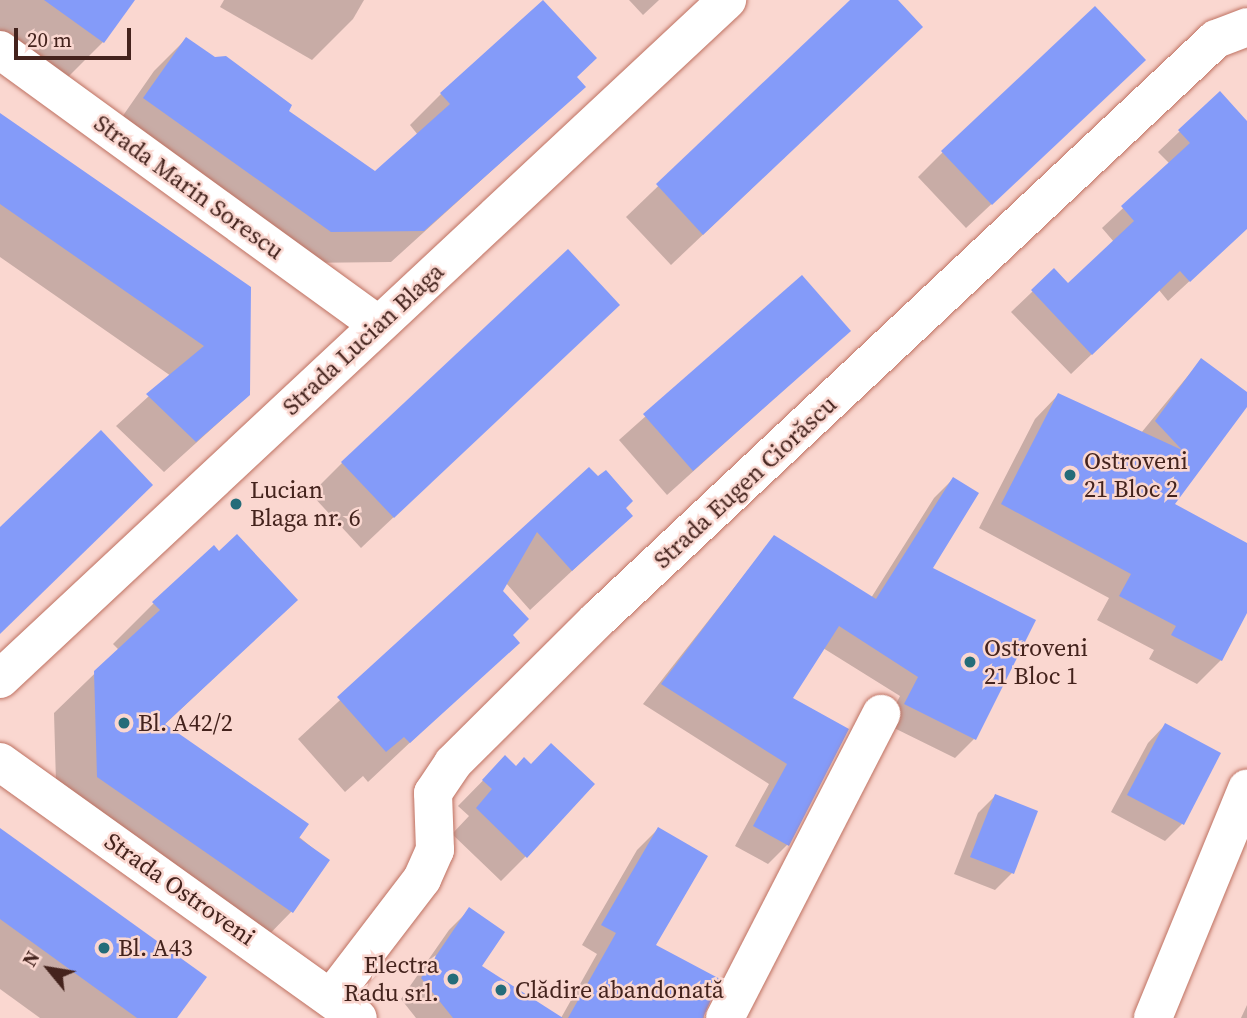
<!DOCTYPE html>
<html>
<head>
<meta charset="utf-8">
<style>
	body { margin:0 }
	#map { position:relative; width:1247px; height:1018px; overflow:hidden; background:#fad7d0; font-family:"Source Serif 4",serif }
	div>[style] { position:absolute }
	.shadow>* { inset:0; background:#0003 }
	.building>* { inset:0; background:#849bf9 }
	.roads { filter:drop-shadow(0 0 2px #be7161) drop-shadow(0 0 2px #be7161) }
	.minor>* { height:38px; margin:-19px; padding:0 19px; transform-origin:19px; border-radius:19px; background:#fff }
	.dots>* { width:19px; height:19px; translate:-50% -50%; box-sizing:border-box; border:4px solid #fad7d0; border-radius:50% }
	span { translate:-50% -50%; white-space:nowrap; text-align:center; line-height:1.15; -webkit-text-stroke:5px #fad7d0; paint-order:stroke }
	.street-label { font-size:24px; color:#44231d }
	.poi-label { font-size:24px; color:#44231d }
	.left { translate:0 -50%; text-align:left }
	.right { translate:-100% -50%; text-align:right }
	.north { position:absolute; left:14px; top:934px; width:70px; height:70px; -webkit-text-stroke:5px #fad7d0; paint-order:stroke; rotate:300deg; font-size:19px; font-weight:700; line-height:28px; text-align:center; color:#44231d }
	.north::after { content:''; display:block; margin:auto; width:24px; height:32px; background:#44231d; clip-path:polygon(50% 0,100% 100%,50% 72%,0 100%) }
	.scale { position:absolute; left:14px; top:28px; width:117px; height:32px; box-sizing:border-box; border:4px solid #44231d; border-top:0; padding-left:9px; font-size:21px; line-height:24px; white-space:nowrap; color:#44231d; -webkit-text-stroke:5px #fad7d0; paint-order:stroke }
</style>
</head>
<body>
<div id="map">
	<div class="shadow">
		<div style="clip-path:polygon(0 0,133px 0,103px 42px,62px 83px,0 39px)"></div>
		<div style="clip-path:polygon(224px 0,364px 0,353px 19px,312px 60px,220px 7px)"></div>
		<div style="clip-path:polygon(629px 0,659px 0,643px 15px)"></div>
		<div style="clip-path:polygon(852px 0,896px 0,889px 58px,671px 265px,626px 217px)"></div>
		<div style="clip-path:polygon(186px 39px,375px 173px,418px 135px,410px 125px,441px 94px,576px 78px,584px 87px,391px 262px,299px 263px,113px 130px,154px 71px)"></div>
		<div style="clip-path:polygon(1118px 85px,966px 228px,918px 177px,943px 152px)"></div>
		<div style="clip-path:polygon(1220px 93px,1247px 123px,1247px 192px,1220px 253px,1168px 301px,1159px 290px,1071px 374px,1011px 312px,1054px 271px,1068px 286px,1114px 242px,1102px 228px,1170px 164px,1158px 152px)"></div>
		<div style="clip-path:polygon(0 115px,249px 395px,164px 472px,116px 426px,171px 376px,0 257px)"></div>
		<div style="clip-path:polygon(802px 277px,849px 331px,667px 495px,619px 440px)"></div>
		<div style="clip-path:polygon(618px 305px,361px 548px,311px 494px,342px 463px)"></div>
		<div style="clip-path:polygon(1201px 360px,1247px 394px,1247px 404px,1172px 505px,1247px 545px,1247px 609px,1221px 660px,1197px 684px,1149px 659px,1154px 650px,1097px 620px,1109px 598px,979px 528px,1035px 419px,1058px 395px,1141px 433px)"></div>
		<div style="clip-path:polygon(589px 470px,631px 516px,530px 610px,506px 583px,501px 591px,511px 635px,517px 642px,368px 782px,363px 776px,345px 792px,298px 739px)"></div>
		<div style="clip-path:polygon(953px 479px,930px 569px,974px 739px,955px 758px,886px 724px,900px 696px,823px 648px,791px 699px,846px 730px,787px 845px,768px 864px,735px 846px,769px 784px,643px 704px,774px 537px,871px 598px,934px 498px)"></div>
		<div style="clip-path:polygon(219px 553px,296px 600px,164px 725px,327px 860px,291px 912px,251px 953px,57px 818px,54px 713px,119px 650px,113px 644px,154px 603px)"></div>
		<div style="clip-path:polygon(1165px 725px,1182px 824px,1165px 841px,1111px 812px,1148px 743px)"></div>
		<div style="clip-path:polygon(505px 758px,526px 856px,501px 881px,452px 834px,469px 816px,458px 806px)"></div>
		<div style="clip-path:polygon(995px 796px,1012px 873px,995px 890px,954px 874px,978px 813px)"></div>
		<div style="clip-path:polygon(658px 829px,653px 946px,704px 1008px,704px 1018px,561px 1018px,597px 954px,582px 945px,637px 850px)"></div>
		<div style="clip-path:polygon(0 841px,175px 1018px,40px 1018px,0 989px)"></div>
		<div style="clip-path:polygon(469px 910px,479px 967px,560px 1018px,416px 1018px,401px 999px,449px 930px)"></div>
		<div style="clip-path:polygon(1247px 1005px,1247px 1018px,1241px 1018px)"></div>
	</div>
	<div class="building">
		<div style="clip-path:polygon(44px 0,135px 0,104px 43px)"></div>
		<div style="clip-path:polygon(543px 0,597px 58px,577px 77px,586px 87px,424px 231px,331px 232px,143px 98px,186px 37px,215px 57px,226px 56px,292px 105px,289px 111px,375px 171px,450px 104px,440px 93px)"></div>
		<div style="clip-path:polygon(850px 0,898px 0,923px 27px,703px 235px,656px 184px)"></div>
		<div style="clip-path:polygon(1095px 6px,1146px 60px,992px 205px,941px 151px)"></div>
		<div style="clip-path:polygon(1220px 91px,1247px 121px,1247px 229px,1190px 282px,1180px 271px,1092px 355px,1031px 290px,1054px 268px,1068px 283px,1134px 221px,1121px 206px,1190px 143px,1178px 130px)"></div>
		<div style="clip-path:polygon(0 113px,251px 287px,250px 395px,196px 442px,146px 394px,204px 346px,0 204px)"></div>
		<div style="clip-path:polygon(568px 249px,620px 305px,394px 518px,341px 462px)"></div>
		<div style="clip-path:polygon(802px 275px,851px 331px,693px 471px,643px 414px)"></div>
		<div style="clip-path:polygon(1201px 358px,1247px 392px,1247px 407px,1175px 504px,1247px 543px,1247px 613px,1222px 661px,1171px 635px,1176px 626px,1119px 596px,1131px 574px,1001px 504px,1058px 393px,1182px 450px,1155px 421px)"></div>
		<div style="clip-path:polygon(101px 430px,153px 485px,0 634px,0 527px)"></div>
		<div style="clip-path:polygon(589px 467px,598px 476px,606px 470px,633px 501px,626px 508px,633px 516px,572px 571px,537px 532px,503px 591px,529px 619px,513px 635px,520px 643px,410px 743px,404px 737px,386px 752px,337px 697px)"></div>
		<div style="clip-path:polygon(953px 477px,979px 493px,933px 568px,1036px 620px,976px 740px,904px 704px,918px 677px,839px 626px,793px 698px,849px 729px,789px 846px,753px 826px,787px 764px,661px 684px,774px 535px,876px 599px)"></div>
		<div style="clip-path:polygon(237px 534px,298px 600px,165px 724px,309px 824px,299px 838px,330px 860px,293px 913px,97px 777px,94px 671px,160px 610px,152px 602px,214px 545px,219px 551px)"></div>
		<div style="clip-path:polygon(1165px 723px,1221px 753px,1184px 825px,1127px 795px)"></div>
		<div style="clip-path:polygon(551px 743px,595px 784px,527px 858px,476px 808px,492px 789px,482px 780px,505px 755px,516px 766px,524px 757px,531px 764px)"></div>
		<div style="clip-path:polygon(995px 794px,1038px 811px,1014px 874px,970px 857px)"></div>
		<div style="clip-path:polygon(658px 827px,708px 856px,656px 945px,720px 979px,703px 1018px,568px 1018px,616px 933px,601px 925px)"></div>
		<div style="clip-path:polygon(0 828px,207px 977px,177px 1018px,137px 1018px,0 919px)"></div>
		<div style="clip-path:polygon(469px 907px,505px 932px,482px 966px,563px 1018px,453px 1018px,421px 978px)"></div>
	</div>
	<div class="roads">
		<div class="minor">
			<div style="left:0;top:50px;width:467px;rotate:36deg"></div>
			<div style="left:0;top:679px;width:995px;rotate:-43.04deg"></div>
			<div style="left:0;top:762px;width:440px;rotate:35.6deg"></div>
			<div style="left:331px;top:998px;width:150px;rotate:-52.6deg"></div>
			<div style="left:422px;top:879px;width:32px;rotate:-66deg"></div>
			<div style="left:435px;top:850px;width:57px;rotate:-92deg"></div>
			<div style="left:433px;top:793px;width:36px;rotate:-56deg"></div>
			<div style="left:453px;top:763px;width:203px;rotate:-44.8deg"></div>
			<div style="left:597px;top:620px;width:849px;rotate:-43.19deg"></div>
			<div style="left:1216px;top:39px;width:33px;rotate:-21deg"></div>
			<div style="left:725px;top:1018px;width:342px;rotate:-62.8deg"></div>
			<div style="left:1153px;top:1018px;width:248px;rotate:-67.7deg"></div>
		</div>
	</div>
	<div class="dots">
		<div style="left:1070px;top:475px;background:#246c79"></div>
		<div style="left:236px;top:504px;background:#246c79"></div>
		<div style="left:970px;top:662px;background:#246c79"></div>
		<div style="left:124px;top:723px;background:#246c79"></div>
		<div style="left:104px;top:948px;background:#246c79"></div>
		<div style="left:453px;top:979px;background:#246c79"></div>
		<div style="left:501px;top:990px;background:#246c79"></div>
	</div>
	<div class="street-label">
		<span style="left:189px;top:187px;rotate:36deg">Strada Marin Sorescu</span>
		<span style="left:363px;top:339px;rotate:-43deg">Strada Lucian Blaga</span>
		<span style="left:745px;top:482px;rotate:-43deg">Strada Eugen Ciorăscu</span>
		<span style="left:180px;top:889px;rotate:35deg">Strada Ostroveni</span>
	</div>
	<div class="poi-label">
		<span class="left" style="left:1084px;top:475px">Ostroveni<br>21 Bloc 2</span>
		<span class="left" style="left:250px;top:504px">Lucian<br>Blaga nr. 6</span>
		<span class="left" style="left:984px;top:662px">Ostroveni<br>21 Bloc 1</span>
		<span class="left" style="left:138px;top:723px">Bl. A42/2</span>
		<span class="left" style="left:118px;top:948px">Bl. A43</span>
		<span class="right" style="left:439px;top:979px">Electra<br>Radu srl.</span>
		<span class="left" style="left:515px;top:990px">Clădire abandonată</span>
	</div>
	<div class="north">N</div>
	<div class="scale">20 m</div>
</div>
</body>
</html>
